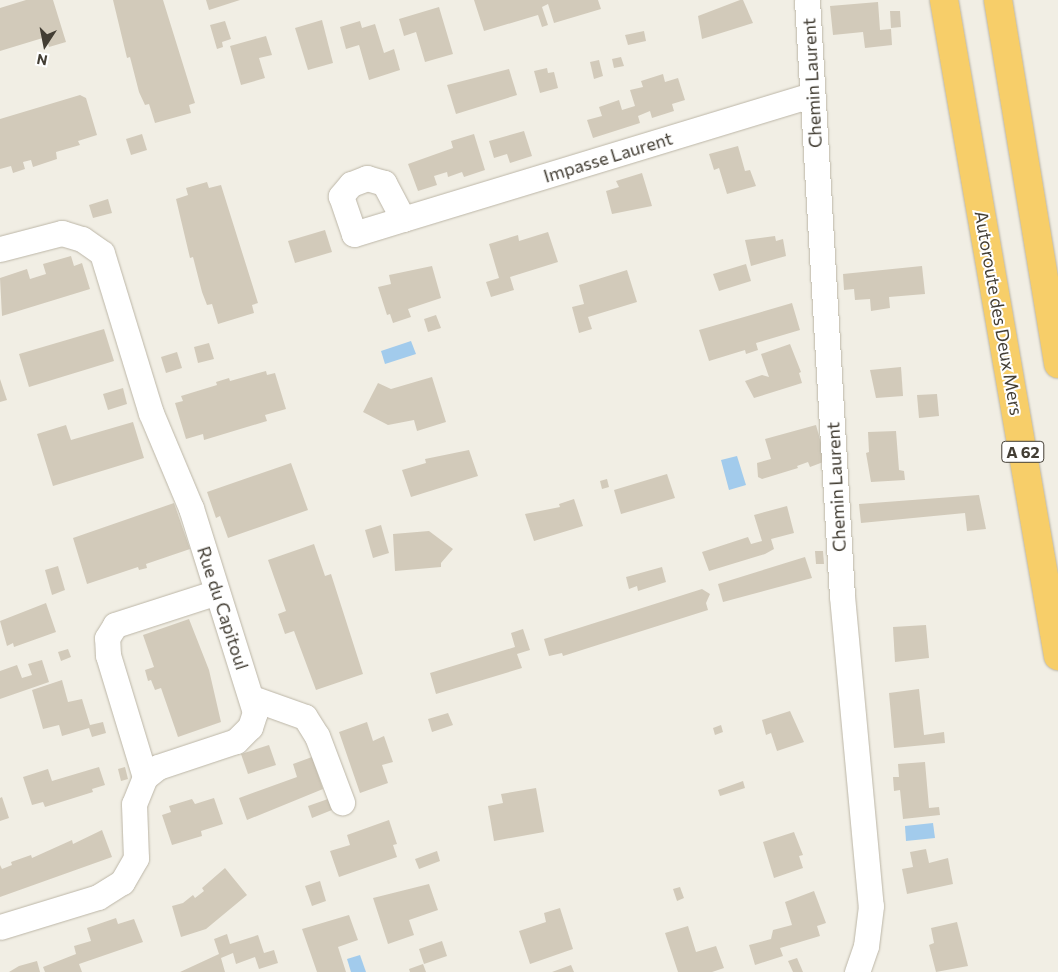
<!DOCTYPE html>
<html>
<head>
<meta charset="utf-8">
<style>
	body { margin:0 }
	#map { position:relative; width:1058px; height:972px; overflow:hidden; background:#f1eee4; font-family:Commissioner,sans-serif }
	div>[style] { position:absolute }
	.water>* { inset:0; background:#a2cbec }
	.building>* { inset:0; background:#d2caba }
	.roads { filter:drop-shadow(0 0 1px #bcb6a7) drop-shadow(0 0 1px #bcb6a7) }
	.minor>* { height:25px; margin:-12.5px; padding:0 12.5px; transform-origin:12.5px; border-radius:12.5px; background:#fff }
	.highway>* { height:28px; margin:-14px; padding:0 14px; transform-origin:14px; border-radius:14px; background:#f7ce69 }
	span { translate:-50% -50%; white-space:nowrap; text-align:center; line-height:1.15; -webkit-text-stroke:4px #fff; paint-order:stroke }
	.shield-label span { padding:1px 4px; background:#fff; border:1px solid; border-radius:4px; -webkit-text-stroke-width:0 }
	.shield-label { font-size:16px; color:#433e34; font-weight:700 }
	.street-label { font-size:18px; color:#433e34 }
	.north { position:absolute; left:20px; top:20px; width:50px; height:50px; -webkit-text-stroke:4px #fff; paint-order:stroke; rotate:191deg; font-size:14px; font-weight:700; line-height:20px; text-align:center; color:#433e34 }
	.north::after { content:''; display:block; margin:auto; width:18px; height:22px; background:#433e34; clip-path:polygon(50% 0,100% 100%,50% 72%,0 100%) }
</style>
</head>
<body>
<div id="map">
	<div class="water">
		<div style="clip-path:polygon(411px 341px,416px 354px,385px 364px,381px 351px)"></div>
		<div style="clip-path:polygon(737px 456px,746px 485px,729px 490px,721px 460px)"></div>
		<div style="clip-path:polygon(933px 823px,935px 838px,906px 841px,905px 826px)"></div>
		<div style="clip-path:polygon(360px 955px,366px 972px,351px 972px,347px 959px)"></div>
	</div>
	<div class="building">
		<div style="clip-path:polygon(26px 0,53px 0,66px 42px,49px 47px,46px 37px,0 51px,0 8px)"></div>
		<div style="clip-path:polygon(113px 0,163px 0,195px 103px,189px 105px,191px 113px,155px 123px,149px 104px,145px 105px,139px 92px,130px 57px,127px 58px)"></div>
		<div style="clip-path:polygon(206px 0,240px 0,209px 10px)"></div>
		<div style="clip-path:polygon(474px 0,598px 0,601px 9px,554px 23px,548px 4px,542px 7px,548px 25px,542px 27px,538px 15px,484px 31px)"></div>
		<div style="clip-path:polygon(740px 0,743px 0,753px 23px,702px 39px,698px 16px)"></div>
		<div style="clip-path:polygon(878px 2px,880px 30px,891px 29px,892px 45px,865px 48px,863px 32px,833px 35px,830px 6px)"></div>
		<div style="clip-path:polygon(439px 7px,453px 54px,425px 62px,416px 32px,404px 36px,399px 19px)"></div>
		<div style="clip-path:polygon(890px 11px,900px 11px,901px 27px,891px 28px)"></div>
		<div style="clip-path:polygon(322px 20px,333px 63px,308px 70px,295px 28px)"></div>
		<div style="clip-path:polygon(225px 21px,231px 39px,222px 42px,223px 47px,217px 49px,210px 25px)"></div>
		<div style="clip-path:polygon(360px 21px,362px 28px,375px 24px,384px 53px,394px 49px,400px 70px,369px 80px,359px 45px,346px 49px,340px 27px)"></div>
		<div style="clip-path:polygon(644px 31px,646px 41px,628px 45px,625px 35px)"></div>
		<div style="clip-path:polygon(266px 36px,272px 55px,259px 58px,265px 78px,241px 85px,230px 46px)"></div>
		<div style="clip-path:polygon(621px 57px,624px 66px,614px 68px,612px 59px)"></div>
		<div style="clip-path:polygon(599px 60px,603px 76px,594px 79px,590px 62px)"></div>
		<div style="clip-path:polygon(547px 68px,548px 73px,554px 72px,558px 88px,540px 93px,534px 71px)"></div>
		<div style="clip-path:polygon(509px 69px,517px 95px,456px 114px,447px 85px)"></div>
		<div style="clip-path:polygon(663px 74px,665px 82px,678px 78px,685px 100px,672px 104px,674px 111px,652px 118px,650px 111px,638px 116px,640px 123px,593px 138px,587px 120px,602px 116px,599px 107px,619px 100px,622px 110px,635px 106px,630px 90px,643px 87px,641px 81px)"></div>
		<div style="clip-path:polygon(80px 95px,86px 98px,97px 135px,78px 141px,80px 145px,56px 152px,57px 159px,33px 167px,31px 160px,23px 162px,25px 169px,13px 173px,11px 166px,0 169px,0 119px)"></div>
		<div style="clip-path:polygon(524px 131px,532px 156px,510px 163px,507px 154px,494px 158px,489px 141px)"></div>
		<div style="clip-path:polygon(142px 134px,147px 150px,131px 155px,126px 139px)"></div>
		<div style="clip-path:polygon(474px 134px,485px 170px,464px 177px,462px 172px,448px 177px,447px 172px,434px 176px,437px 185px,418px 191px,408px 164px,453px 148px,451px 141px)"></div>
		<div style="clip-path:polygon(738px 146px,745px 171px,750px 170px,756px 186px,727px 194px,719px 168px,714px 170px,709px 154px)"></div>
		<div style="clip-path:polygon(642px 173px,652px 206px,612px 214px,606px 191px,619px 187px,616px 181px)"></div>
		<div style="clip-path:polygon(207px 182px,209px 188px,221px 185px,258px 303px,252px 305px,254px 313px,218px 324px,212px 304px,207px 305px,202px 292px,193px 257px,190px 258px,176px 199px,188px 195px,186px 188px)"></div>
		<div style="clip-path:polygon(108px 199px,112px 213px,93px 218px,89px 205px)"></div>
		<div style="clip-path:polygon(325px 230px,332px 252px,295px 263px,288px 241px)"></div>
		<div style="clip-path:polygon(548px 232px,558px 262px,510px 277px,514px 290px,491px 297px,486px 282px,499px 278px,489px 244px,518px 235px,519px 241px)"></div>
		<div style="clip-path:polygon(775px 236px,776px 241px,783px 239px,786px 256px,751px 266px,745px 240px)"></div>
		<div style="clip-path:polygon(71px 256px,74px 266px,82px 263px,90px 289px,2px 316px,0 278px,27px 269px,30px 279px,46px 274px,43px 264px)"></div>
		<div style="clip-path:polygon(746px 264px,751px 281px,719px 291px,713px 274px)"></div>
		<div style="clip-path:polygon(432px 266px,441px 298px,408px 309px,411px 317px,393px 323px,390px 314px,387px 315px,378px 287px,391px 284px,389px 275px)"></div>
		<div style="clip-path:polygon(922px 266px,925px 294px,889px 297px,890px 308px,871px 311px,870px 299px,855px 300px,854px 289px,844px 290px,843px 274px)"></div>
		<div style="clip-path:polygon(627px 270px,637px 302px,588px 317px,592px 329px,579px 333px,572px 307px,584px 304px,579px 285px)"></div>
		<div style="clip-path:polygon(792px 303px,800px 330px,756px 343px,758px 350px,746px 354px,745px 350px,709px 361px,699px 330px)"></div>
		<div style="clip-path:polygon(436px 315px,441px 328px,428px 332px,424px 319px)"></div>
		<div style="clip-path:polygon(104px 329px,114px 361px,29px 387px,19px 354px)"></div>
		<div style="clip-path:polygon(209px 343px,214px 359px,198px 363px,194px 347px)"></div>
		<div style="clip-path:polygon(790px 344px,801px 372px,799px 373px,802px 383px,754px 398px,745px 381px,762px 375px,769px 377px,761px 354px)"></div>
		<div style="clip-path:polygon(177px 352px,182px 368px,166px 373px,161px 357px)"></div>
		<div style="clip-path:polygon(901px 367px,903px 396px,876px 398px,870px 370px)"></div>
		<div style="clip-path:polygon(266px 371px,267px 375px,275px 373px,286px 409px,265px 415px,267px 421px,204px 440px,203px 434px,186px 439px,175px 403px,183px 401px,181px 396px,217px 385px,216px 382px,229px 378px,230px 381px)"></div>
		<div style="clip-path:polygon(432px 377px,446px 422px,417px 431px,414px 420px,388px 425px,363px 412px,378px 383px,391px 389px)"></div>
		<div style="clip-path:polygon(0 379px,7px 400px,0 402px)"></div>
		<div style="clip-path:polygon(123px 388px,127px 404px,108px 410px,103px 394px)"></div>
		<div style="clip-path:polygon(937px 394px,939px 416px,919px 418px,917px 395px)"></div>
		<div style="clip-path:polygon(133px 422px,144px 458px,53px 486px,37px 434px,66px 425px,71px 440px)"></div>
		<div style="clip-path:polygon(816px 425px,826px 461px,810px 467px,808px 462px,797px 466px,798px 468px,762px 479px,758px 477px,757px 463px,771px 459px,765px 439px)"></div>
		<div style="clip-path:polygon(896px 431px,899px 470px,904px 471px,905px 480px,871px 482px,866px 453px,869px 452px,868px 432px)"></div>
		<div style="clip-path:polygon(469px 450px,478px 476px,411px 497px,402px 470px,426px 463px,425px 459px)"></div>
		<div style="clip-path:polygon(291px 463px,308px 510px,228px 538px,220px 516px,216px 518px,207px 492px)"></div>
		<div style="clip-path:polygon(667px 474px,675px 498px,621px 514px,614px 490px)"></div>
		<div style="clip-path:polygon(607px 479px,609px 487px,602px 489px,600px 481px)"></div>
		<div style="clip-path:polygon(979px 495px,986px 529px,967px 531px,965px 513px,861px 523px,859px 504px)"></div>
		<div style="clip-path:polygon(574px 499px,583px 526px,534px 541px,525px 514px,560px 507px,559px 504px)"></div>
		<div style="clip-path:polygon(174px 503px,190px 549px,146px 564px,147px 568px,139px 570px,138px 567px,87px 584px,73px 538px)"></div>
		<div style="clip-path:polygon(787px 506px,794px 533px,771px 539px,774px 549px,765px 554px,709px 571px,702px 552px,748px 537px,751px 544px,762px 541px,754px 515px)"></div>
		<div style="clip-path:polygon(381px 525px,389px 553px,373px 558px,365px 530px)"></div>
		<div style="clip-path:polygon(429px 531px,453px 549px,441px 563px,441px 567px,395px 571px,393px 534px)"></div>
		<div style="clip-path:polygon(314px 544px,325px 576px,331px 574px,363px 674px,316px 690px,294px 631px,285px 634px,278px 614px,286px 611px,268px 560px)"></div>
		<div style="clip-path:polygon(815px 551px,823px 551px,824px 564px,816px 564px)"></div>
		<div style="clip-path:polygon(805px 557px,812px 578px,723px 602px,718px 584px)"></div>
		<div style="clip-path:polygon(58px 566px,65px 590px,52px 595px,45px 570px)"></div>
		<div style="clip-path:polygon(662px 567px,666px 582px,638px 591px,637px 586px,629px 589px,626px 577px)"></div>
		<div style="clip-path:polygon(702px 589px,710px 594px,706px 603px,708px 610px,563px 656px,562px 653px,549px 656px,544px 639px)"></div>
		<div style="clip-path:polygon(46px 603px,56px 632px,14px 647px,13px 643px,7px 646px,0 621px)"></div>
		<div style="clip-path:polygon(189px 619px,209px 670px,221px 722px,178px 737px,161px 688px,155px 690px,151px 680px,148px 681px,145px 670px,154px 667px,143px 635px)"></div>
		<div style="clip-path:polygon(926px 625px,929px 658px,895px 662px,893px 627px)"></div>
		<div style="clip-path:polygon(523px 629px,530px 650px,517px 654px,522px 668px,436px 694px,430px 673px,515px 647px,511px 633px)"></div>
		<div style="clip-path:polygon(68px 649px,71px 657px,61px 661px,58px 652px)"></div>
		<div style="clip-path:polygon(42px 660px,49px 682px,0 699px,0 671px,17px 665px,22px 678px,32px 675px,28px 664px)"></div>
		<div style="clip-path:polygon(62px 680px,68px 702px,82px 699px,90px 725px,103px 722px,106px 733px,92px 737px,89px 728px,62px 736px,59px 725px,43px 729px,32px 690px)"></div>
		<div style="clip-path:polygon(919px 689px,924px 735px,944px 732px,945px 743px,894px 748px,889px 693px)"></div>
		<div style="clip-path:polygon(790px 711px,804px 742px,777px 751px,771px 733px,766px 735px,762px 720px)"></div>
		<div style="clip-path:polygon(448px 713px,453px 725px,432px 732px,428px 719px)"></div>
		<div style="clip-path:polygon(367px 722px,373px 741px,384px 736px,393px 762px,382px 765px,388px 783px,360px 793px,339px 732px)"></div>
		<div style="clip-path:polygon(721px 725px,723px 732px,715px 735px,713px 728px)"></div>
		<div style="clip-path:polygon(269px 745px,276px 765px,248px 774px,241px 754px)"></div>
		<div style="clip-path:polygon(312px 757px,323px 789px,247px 820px,239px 798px,297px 777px,293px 764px)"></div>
		<div style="clip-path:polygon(925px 762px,929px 808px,939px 807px,940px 815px,903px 819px,900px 790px,894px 791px,893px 777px,899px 777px,898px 764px)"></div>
		<div style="clip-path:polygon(99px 767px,105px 785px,92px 789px,93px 792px,45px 807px,43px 802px,32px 805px,23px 777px,48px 769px,52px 781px)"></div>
		<div style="clip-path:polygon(125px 767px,128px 779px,121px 781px,118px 769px)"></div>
		<div style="clip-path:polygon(743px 781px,745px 788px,720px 796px,718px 790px)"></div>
		<div style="clip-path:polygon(536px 788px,544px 832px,494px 841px,488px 806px,503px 803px,501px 794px)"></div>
		<div style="clip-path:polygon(2px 797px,9px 818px,0 821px,0 798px)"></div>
		<div style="clip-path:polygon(214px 798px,223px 824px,201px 831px,202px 836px,172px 845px,162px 815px,171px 812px,169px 806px,192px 799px,195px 804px)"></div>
		<div style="clip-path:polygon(328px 799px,332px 810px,312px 818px,308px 806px)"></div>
		<div style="clip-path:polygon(389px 820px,397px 844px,393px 845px,397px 857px,339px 877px,330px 851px,350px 845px,347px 835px)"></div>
		<div style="clip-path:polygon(102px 830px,112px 857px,0 897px,0 865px,2px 869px,12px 865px,11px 862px,31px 855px,32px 858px,72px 840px,73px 844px)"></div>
		<div style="clip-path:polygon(794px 832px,803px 855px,799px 856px,803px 868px,774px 878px,763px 842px)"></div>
		<div style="clip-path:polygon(926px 849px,929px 863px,948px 858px,953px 884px,907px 894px,902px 869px,913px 867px,910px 852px)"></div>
		<div style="clip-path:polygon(437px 851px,440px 861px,419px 869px,415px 859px)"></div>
		<div style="clip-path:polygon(225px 868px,247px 895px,206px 929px,181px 937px,172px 906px,183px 903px,193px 895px,195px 898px,204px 891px,202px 888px)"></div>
		<div style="clip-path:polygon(320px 881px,326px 901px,312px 906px,305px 886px)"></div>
		<div style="clip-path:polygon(429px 884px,438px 910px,409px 920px,414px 935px,388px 944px,373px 898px)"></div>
		<div style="clip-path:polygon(680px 887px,684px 898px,677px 901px,673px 889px)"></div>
		<div style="clip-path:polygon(814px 891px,826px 923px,817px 926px,820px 936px,780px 948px,783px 956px,755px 965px,749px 945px,771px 939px,773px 930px,792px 925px,785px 902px)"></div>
		<div style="clip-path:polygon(560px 908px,573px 949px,530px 964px,519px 931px,546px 922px,544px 913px)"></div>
		<div style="clip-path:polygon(349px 915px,358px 940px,338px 947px,346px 972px,317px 972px,302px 929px)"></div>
		<div style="clip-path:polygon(116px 918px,118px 924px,134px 919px,143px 942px,79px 964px,82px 972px,45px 972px,43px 967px,76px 954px,74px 946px,91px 941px,87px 928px)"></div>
		<div style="clip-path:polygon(957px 922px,968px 966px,936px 972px,929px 945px,934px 943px,931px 928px)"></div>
		<div style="clip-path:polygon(688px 926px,696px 952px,716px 946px,724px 968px,712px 972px,678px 972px,665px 933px)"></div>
		<div style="clip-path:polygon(227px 934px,230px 944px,258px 935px,264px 953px,274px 950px,278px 963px,259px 969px,255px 957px,236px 964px,233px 953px,221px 958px,225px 972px,180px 972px,219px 954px,214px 939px)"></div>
		<div style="clip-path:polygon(442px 941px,447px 956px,424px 964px,419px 949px)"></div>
		<div style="clip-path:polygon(797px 958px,803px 972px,793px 972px,788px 961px)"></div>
		<div style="clip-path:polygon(37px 961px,40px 972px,9px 972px,19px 966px)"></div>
		<div style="clip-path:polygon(423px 964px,426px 972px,410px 972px,409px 969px)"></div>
		<div style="clip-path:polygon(571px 965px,574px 972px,552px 972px)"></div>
	</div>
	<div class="roads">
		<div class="minor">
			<div style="left:807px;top:0;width:597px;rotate:86.64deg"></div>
			<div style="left:842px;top:596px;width:311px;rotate:84.7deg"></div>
			<div style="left:871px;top:906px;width:40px;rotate:97.1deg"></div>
			<div style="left:866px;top:946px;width:28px;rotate:109deg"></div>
			<div style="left:403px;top:219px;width:41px;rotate:-117.8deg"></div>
			<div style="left:384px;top:183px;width:18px;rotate:-164deg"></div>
			<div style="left:367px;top:178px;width:17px;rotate:159deg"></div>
			<div style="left:351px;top:184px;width:16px;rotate:130deg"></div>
			<div style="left:341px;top:196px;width:40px;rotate:71.1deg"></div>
			<div style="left:354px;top:234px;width:51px;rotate:-17deg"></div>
			<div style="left:403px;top:219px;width:427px;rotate:-16.9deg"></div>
			<div style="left:0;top:249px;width:64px;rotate:-14.5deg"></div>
			<div style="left:62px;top:233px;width:21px;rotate:17deg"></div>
			<div style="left:82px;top:239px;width:24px;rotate:35deg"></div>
			<div style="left:102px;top:253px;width:167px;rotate:73deg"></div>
			<div style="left:151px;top:413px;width:103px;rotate:67.2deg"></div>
			<div style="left:191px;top:508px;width:214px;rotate:72.6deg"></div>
			<div style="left:255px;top:712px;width:16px;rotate:108deg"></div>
			<div style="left:250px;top:727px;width:20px;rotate:135deg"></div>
			<div style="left:236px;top:741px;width:82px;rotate:161.6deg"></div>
			<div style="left:158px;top:767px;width:16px;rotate:142deg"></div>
			<div style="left:145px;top:777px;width:29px;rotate:112deg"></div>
			<div style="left:134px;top:804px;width:54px;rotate:87.9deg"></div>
			<div style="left:136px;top:858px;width:28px;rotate:120deg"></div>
			<div style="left:122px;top:882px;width:28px;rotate:148deg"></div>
			<div style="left:98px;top:897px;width:102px;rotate:163deg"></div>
			<div style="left:252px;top:698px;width:56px;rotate:19.7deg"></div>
			<div style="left:305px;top:717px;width:22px;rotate:58deg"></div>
			<div style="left:317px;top:736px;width:71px;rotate:69.3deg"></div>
			<div style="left:145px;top:777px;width:127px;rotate:-106.9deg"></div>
			<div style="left:108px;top:655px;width:17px;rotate:-93deg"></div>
			<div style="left:107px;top:638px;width:15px;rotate:-58deg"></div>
			<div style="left:115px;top:625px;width:107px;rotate:-17.9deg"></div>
		</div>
		<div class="highway">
			<div style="left:944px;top:0;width:666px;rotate:80.14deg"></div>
			<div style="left:998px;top:0;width:369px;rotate:80.6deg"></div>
		</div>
	</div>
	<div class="shield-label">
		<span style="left:1023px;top:452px">A 62</span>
	</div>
	<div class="street-label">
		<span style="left:812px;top:83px;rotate:-93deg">Chemin Laurent</span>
		<span style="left:608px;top:157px;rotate:-17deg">Impasse Laurent</span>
		<span style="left:999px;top:313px;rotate:80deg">Autoroute des Deux Mers</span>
		<span style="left:836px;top:487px;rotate:-93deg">Chemin Laurent</span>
		<span style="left:223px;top:608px;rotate:72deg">Rue du Capitoul</span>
	</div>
	<div class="north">N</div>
</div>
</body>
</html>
